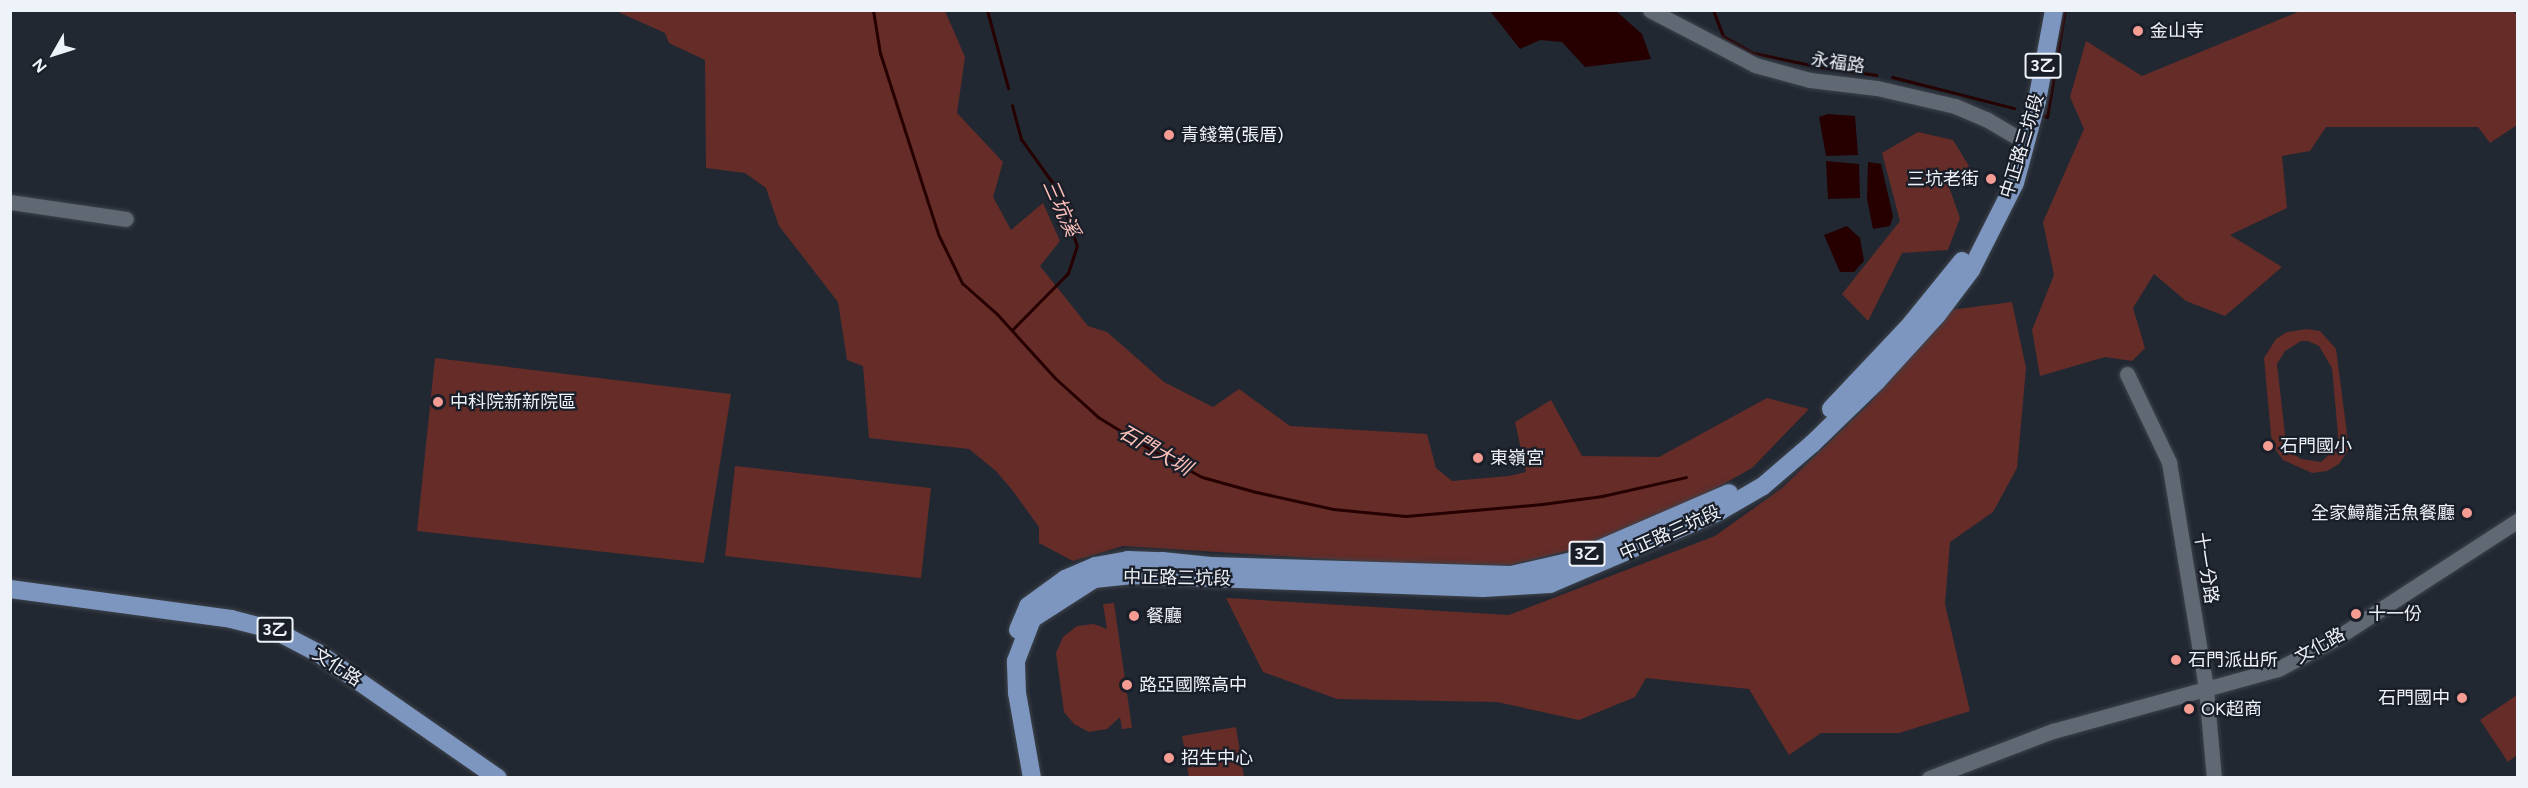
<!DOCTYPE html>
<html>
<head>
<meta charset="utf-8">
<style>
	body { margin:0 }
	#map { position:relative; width:2528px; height:788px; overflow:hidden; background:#222832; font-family:Figtree,"Noto Sans TC",sans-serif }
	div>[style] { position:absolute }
	.green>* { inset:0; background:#652c28 }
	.water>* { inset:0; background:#260000 }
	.stream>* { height:3px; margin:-1.5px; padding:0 1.5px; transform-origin:1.5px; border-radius:1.5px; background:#260000 }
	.roads { filter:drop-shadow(0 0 2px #3d424a) drop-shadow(0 0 2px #3d424a) }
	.minor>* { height:15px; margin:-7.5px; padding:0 7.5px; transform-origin:7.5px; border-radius:7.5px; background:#606873 }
	.major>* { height:18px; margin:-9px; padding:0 9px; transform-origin:9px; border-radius:9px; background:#7c96bf }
	.dots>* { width:16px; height:16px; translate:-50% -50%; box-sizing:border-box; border:3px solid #191e28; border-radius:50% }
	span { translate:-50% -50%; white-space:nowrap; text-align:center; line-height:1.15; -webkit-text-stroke:4.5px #191e28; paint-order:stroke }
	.shield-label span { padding:2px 4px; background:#191e28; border:2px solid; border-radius:4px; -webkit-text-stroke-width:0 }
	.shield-label { font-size:16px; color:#eef2f9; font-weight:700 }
	.poi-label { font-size:18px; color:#eef2f9 }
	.left { translate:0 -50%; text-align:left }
	.right { translate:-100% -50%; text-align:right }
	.street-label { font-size:18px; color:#eef2f9 }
	.water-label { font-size:20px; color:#fdbfb8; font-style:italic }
	.frame { position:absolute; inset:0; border:12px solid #eef2f9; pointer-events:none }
	.north { position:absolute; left:24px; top:24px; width:60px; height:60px; -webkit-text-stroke:4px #191e28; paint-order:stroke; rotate:231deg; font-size:16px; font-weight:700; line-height:24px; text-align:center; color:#eef2f9 }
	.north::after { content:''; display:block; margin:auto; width:21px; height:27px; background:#eef2f9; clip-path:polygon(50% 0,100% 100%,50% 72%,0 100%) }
</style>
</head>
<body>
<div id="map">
	<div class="green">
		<div style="clip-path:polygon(2511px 10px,2517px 15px,2517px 125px,2490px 143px,2478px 127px,2326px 127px,2310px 151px,2282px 156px,2287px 208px,2230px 235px,2282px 267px,2225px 316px,2186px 301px,2154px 274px,2133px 308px,2145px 348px,2132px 361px,2105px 357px,2040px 376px,2032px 330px,2054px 275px,2043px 222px,2084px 129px,2070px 97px,2086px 41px,2142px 76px,2298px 12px,2297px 11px)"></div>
		<div style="clip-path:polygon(616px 11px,945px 11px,965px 57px,957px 113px,1003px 162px,993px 197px,1011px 230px,1043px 203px,1060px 241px,1040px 266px,1088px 326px,1107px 332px,1164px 382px,1213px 407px,1239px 389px,1290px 426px,1427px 434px,1436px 468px,1452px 481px,1509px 476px,1526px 472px,1515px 422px,1551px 400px,1582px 456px,1659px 457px,1767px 398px,1809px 409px,1752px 468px,1702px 496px,1603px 542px,1510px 565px,1407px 564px,1123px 546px,1073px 561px,1039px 543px,1039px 527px,1013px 491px,996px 471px,969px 449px,869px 438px,863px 366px,847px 360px,838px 302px,779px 226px,766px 188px,745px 173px,706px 168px,705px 60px,669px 43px,665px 33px)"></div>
		<div style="clip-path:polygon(1918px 132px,1953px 140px,1969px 166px,1949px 187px,1960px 218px,1948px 250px,1902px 253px,1868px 321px,1842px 294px,1900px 221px,1882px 153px)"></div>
		<div style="clip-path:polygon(2012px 302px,2026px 368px,2017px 468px,1993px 512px,1950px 542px,1945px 604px,1970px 711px,1899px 733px,1821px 733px,1789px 755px,1749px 689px,1646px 678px,1635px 697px,1579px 720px,1497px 702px,1337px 699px,1263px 672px,1226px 598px,1509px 615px,1715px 536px,1782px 488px,1870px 403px,1950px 310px)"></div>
		<div style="clip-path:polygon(evenodd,2307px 329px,2320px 331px,2336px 349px,2349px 449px,2339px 464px,2327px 471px,2312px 473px,2283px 460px,2272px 445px,2264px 358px,2276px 339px,2287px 332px,2307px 329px,2301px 341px,2308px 341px,2319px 346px,2332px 368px,2339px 446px,2321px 462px,2301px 459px,2292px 453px,2286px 443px,2277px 364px,2285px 351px,2301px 341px)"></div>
		<div style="clip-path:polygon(435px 358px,731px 394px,704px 563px,417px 531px)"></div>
		<div style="clip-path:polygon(735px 466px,931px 488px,921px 578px,725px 556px)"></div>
		<div style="clip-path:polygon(1114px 603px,1132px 728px,1122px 729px,1120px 717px,1107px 729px,1089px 732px,1074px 724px,1064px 712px,1056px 653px,1063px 637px,1077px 626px,1094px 624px,1107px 629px,1103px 604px)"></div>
		<div style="clip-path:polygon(2517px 695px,2517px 755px,2508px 762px,2480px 720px)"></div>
		<div style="clip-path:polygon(1236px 727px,1244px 777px,1189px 777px,1182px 736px)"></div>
	</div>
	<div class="water">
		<div style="clip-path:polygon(1490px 11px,1616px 11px,1642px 34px,1651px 59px,1585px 67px,1562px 42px,1540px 40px,1520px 49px)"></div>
		<div style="clip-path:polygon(1828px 114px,1855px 116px,1858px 155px,1826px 156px,1819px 117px)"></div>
		<div style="clip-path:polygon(1826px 161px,1859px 164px,1860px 198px,1828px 199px)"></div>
		<div style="clip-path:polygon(1868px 162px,1881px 164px,1893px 216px,1890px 226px,1873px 229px,1867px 199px)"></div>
		<div style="clip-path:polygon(1847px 226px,1860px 238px,1864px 261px,1854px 272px,1840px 272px,1824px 235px)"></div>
	</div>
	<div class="stream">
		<div style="left:873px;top:10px;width:44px;rotate:80.8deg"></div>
		<div style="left:880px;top:53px;width:190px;rotate:72.2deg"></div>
		<div style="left:938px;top:234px;width:55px;rotate:63.9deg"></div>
		<div style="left:962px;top:283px;width:47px;rotate:41.5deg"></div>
		<div style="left:997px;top:314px;width:86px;rotate:47.8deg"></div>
		<div style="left:1055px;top:378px;width:58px;rotate:42.2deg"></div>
		<div style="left:1098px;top:417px;width:61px;rotate:31.6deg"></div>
		<div style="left:1150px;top:449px;width:59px;rotate:28.3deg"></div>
		<div style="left:1202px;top:477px;width:56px;rotate:15.5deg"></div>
		<div style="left:1256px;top:492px;width:79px;rotate:12.4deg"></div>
		<div style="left:1333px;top:509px;width:73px;rotate:5.5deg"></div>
		<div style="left:1406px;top:516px;width:137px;rotate:-5deg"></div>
		<div style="left:1542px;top:504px;width:61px;rotate:-7.6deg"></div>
		<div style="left:1602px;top:496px;width:86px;rotate:-12.7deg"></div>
		<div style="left:987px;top:10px;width:81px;rotate:74.9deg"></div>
		<div style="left:1713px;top:10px;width:28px;rotate:69deg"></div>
		<div style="left:1723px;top:36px;width:35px;rotate:29deg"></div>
		<div style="left:1754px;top:53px;width:62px;rotate:12deg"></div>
		<div style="left:1815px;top:66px;width:62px;rotate:8.4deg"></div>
		<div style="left:1892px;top:77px;width:126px;rotate:14.3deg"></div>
		<div style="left:2042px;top:115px;width:5px;rotate:22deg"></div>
		<div style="left:2047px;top:117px;width:109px;rotate:-80.5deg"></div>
		<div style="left:1012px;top:330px;width:80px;rotate:-45.5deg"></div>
		<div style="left:1068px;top:273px;width:28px;rotate:-72deg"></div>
		<div style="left:1077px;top:246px;width:60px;rotate:-109.3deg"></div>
		<div style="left:1057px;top:189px;width:62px;rotate:-125.8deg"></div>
		<div style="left:1021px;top:139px;width:35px;rotate:-105deg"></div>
	</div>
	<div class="roads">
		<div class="minor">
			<div style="left:1650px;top:10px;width:119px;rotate:27.6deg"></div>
			<div style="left:1755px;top:65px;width:57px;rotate:15.3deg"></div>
			<div style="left:1810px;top:80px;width:67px;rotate:6.8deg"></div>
			<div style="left:1877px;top:88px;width:80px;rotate:13deg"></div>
			<div style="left:1955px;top:106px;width:34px;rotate:23deg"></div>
			<div style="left:1986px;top:119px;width:45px;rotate:30.5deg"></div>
			<div style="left:10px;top:202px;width:117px;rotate:8.3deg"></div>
			<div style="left:2127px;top:374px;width:98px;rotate:64.5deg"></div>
			<div style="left:2169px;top:462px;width:230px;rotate:80.7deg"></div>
			<div style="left:2206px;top:689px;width:89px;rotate:84.9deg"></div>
			<div style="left:1929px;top:778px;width:133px;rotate:-20.8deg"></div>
			<div style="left:2053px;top:731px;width:233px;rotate:-15.4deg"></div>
			<div style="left:2278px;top:669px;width:64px;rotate:-27.8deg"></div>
			<div style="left:2335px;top:639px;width:218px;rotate:-33deg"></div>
		</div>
		<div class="major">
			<div style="left:1831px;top:409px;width:117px;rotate:-46.7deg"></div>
			<div style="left:1911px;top:324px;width:81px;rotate:-51deg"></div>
			<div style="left:10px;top:589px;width:223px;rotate:7.7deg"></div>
			<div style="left:231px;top:619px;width:44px;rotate:14.3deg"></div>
			<div style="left:274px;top:630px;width:50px;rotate:27.6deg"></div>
			<div style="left:318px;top:653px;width:219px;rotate:34.8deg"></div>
			<div style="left:1018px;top:630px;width:26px;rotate:-67deg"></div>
			<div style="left:1028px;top:606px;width:46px;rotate:-36.1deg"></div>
			<div style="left:1065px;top:579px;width:33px;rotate:-23deg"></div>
			<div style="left:1095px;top:566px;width:34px;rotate:-10deg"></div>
			<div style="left:1128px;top:560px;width:34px;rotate:2deg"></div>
			<div style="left:1162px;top:561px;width:49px;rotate:5.8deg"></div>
			<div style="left:1211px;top:566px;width:300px;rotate:1.7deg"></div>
			<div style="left:1511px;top:575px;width:63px;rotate:-12.9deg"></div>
			<div style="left:1572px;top:561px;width:171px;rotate:-23.4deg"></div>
			<div style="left:1032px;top:778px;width:86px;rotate:-100deg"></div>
			<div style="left:1017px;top:693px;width:32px;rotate:-92deg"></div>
			<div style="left:1016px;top:661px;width:45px;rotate:-69.1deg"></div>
			<div style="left:1032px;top:619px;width:74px;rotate:-32.8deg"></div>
			<div style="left:1094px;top:579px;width:36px;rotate:-6deg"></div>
			<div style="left:1130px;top:575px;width:353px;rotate:2.1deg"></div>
			<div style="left:1483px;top:588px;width:67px;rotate:-3.4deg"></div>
			<div style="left:1550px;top:584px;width:185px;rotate:-23.2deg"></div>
			<div style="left:1720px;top:511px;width:50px;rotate:-30.2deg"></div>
			<div style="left:1763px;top:486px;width:65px;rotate:-40.6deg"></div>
			<div style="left:1812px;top:444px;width:91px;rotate:-44.1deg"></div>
			<div style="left:1877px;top:381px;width:89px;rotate:-47.7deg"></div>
			<div style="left:1937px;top:315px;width:56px;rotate:-52.9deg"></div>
			<div style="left:1971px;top:270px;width:97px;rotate:-63.2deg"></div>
			<div style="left:2015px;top:183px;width:85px;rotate:-75deg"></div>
			<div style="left:2037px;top:101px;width:93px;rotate:-79.4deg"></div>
		</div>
	</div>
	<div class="dots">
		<div style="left:2138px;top:31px;background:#f59c93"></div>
		<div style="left:1169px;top:135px;background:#f59c93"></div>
		<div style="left:1991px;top:179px;background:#f59c93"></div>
		<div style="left:438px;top:402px;background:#f59c93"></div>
		<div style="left:2268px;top:446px;background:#f59c93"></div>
		<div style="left:1478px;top:458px;background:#f59c93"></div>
		<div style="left:2467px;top:513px;background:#f59c93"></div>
		<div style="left:2356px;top:614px;background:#f59c93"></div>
		<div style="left:1134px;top:616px;background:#f59c93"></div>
		<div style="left:2176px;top:660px;background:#f59c93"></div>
		<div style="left:1127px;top:685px;background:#f59c93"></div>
		<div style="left:2462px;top:698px;background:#f59c93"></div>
		<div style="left:2189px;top:709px;background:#f59c93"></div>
		<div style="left:1169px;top:758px;background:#f59c93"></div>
	</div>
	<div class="shield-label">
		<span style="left:2043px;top:66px">3乙</span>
		<span style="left:1587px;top:554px">3乙</span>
		<span style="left:275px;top:630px">3乙</span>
	</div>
	<div class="poi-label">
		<span class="left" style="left:2150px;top:31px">金山寺</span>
		<span class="left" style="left:1181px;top:135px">青錢第(張厝)</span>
		<span class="right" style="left:1979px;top:179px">三坑老街</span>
		<span class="left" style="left:450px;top:402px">中科院新新院區</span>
		<span class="left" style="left:2280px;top:446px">石門國小</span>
		<span class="left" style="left:1490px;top:458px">東嶺宮</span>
		<span class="right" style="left:2455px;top:513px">全家鱘龍活魚餐廳</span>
		<span class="left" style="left:2368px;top:614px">十一份</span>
		<span class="left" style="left:1146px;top:616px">餐廳</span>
		<span class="left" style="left:2188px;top:660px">石門派出所</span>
		<span class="left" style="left:1139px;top:685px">路亞國際高中</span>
		<span class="right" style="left:2450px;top:698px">石門國中</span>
		<span class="left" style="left:2201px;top:709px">OK超商</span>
		<span class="left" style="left:1181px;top:758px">招生中心</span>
	</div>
	<div class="street-label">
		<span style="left:1838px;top:63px;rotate:8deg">永福路</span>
		<span style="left:2022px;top:146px;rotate:-73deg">中正路三坑段</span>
		<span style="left:1670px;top:533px;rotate:-24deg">中正路三坑段</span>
		<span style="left:2206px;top:568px;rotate:81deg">十一分路</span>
		<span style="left:1177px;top:578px;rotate:1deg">中正路三坑段</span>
		<span style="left:2320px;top:646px;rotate:-29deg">文化路</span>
		<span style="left:337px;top:667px;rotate:33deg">文化路</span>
	</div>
	<div class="water-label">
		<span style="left:1061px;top:208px;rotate:66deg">三坑溪</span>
		<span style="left:1155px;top:450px;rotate:30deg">石門大圳</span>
	</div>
	<div class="frame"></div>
	<div class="north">N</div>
</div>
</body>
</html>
